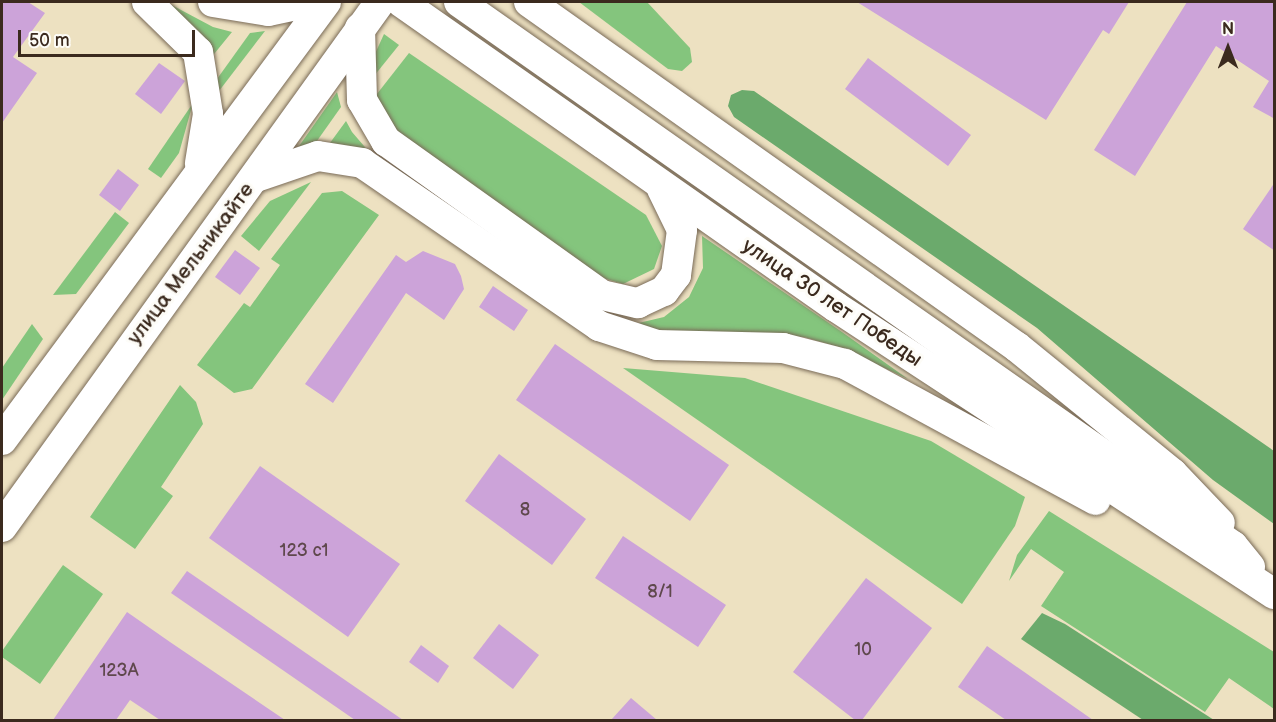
<!DOCTYPE html>
<html>
<head>
<meta charset="utf-8">
<style>
	body { margin:0 }
	#map { position:relative; width:1276px; height:722px; overflow:hidden; background:#ede1c1; font-family:"Balsamiq Sans",sans-serif }
	div>[style] { position:absolute }
	.green>* { inset:0; background:#84c57d }
	.forest>* { inset:0; background:#6baa6c }
	.building>* { inset:0; background:#cca3d9 }
	.roads { filter:drop-shadow(0 0 2px #796a57) drop-shadow(0 0 2px #796a57) }
	.secondary>* { height:30px; margin:-15px; padding:0 15px; transform-origin:15px; border-radius:15px; background:#fff }
	span { translate:-50% -50%; white-space:nowrap; text-align:center; line-height:1.15; -webkit-text-stroke:6px #fdfcf7; paint-order:stroke }
	.number-label { font-size:18px; color:#5f484d }
	.number-label span { -webkit-text-stroke-width:0 }
	.street-label { font-size:21px; color:#3b2a1e }
	.frame { position:absolute; inset:0; border:3px solid #3b2a1e; pointer-events:none }
	.north { position:absolute; left:1198px; top:18px; width:60px; height:60px; -webkit-text-stroke:4px #fdfcf7; paint-order:stroke; rotate:0deg; font-size:16px; font-weight:700; line-height:24px; text-align:center; color:#3b2a1e }
	.north::after { content:''; display:block; margin:auto; width:21px; height:27px; background:#3b2a1e; clip-path:polygon(50% 0,100% 100%,50% 72%,0 100%) }
	.scale { position:absolute; left:18px; top:30px; width:177px; height:27px; box-sizing:border-box; border:3px solid #3b2a1e; border-top:0; padding-left:8px; font-size:18px; line-height:21px; white-space:nowrap; color:#3b2a1e; -webkit-text-stroke:4px #fdfcf7; paint-order:stroke }
</style>
</head>
<body>
<div id="map">
	<div class="green">
		<div style="clip-path:polygon(166px 2px,213px 27px,232px 32px,210px 59px)"></div>
		<div style="clip-path:polygon(579px 2px,647px 2px,690px 48px,692px 62px,682px 71px,668px 69px)"></div>
		<div style="clip-path:polygon(265px 31px,219px 91px,217px 79px,250px 33px)"></div>
		<div style="clip-path:polygon(384px 34px,399px 45px,370px 81px,374px 56px)"></div>
		<div style="clip-path:polygon(409px 53px,646px 215px,662px 246px,654px 269px,623px 284px,600px 277px,392px 129px,373px 99px)"></div>
		<div style="clip-path:polygon(337px 92px,341px 107px,312px 148px,297px 149px)"></div>
		<div style="clip-path:polygon(193px 103px,179px 153px,161px 178px,148px 169px)"></div>
		<div style="clip-path:polygon(346px 121px,352px 132px,370px 153px,327px 147px)"></div>
		<div style="clip-path:polygon(311px 182px,259px 251px,241px 236px,270px 201px)"></div>
		<div style="clip-path:polygon(342px 191px,379px 215px,252px 389px,234px 393px,197px 365px,244px 303px,250px 307px,280px 265px,271px 259px,322px 193px)"></div>
		<div style="clip-path:polygon(115px 212px,129px 223px,76px 294px,53px 295px)"></div>
		<div style="clip-path:polygon(702px 236px,842px 332px,908px 379px,842px 348px,804px 337px,665px 332px,630px 325px,664px 317px,689px 297px,703px 268px)"></div>
		<div style="clip-path:polygon(32px 324px,43px 339px,2px 400px,2px 368px)"></div>
		<div style="clip-path:polygon(623px 368px,745px 378px,931px 441px,1025px 497px,1015px 526px,962px 604px)"></div>
		<div style="clip-path:polygon(180px 385px,196px 402px,203px 424px,161px 487px,173px 496px,135px 549px,90px 517px)"></div>
		<div style="clip-path:polygon(1049px 511px,1274px 652px,1274px 709px,1229px 678px,1205px 712px,1041px 606px,1064px 572px,1031px 549px,1009px 581px,1017px 555px)"></div>
		<div style="clip-path:polygon(63px 565px,103px 594px,40px 684px,2px 657px,2px 651px)"></div>
	</div>
	<div class="forest">
		<div style="clip-path:polygon(742px 90px,754px 91px,1274px 451px,1274px 524px,1213px 480px,1037px 328px,734px 117px,728px 106px,731px 95px)"></div>
		<div style="clip-path:polygon(1042px 613px,1065px 624px,1214px 720px,1143px 720px,1021px 639px)"></div>
	</div>
	<div class="building">
		<div style="clip-path:polygon(2px 2px,28px 2px,45px 13px,13px 57px,37px 73px,2px 123px)"></div>
		<div style="clip-path:polygon(857px 2px,1129px 2px,1109px 34px,1103px 30px,1046px 120px)"></div>
		<div style="clip-path:polygon(1187px 2px,1275px 2px,1275px 119px,1253px 107px,1269px 81px,1216px 46px,1135px 176px,1094px 150px)"></div>
		<div style="clip-path:polygon(868px 58px,971px 135px,948px 166px,845px 89px)"></div>
		<div style="clip-path:polygon(159px 63px,185px 81px,161px 114px,135px 94px)"></div>
		<div style="clip-path:polygon(118px 169px,139px 185px,120px 211px,99px 195px)"></div>
		<div style="clip-path:polygon(1275px 182px,1275px 251px,1243px 229px)"></div>
		<div style="clip-path:polygon(235px 250px,260px 268px,240px 295px,215px 277px)"></div>
		<div style="clip-path:polygon(423px 251px,455px 264px,461px 276px,464px 289px,444px 320px,406px 293px,333px 403px,305px 384px,396px 255px,406px 262px)"></div>
		<div style="clip-path:polygon(493px 286px,528px 310px,514px 331px,479px 307px)"></div>
		<div style="clip-path:polygon(555px 344px,729px 465px,690px 521px,516px 400px)"></div>
		<div style="clip-path:polygon(499px 454px,586px 519px,552px 565px,465px 501px)"></div>
		<div style="clip-path:polygon(260px 466px,400px 564px,348px 637px,209px 538px)"></div>
		<div style="clip-path:polygon(623px 536px,726px 605px,698px 647px,595px 578px)"></div>
		<div style="clip-path:polygon(187px 571px,403px 720px,355px 720px,171px 593px)"></div>
		<div style="clip-path:polygon(866px 578px,932px 628px,862px 720px,855px 720px,793px 672px)"></div>
		<div style="clip-path:polygon(127px 612px,170px 642px,285px 720px,160px 720px,130px 700px,116px 720px,53px 720px)"></div>
		<div style="clip-path:polygon(499px 624px,539px 655px,513px 689px,473px 658px)"></div>
		<div style="clip-path:polygon(421px 645px,449px 666px,438px 683px,409px 662px)"></div>
		<div style="clip-path:polygon(987px 646px,1093px 720px,1006px 720px,958px 687px)"></div>
		<div style="clip-path:polygon(631px 698px,657px 720px,611px 720px)"></div>
	</div>
	<div class="roads">
		<div class="secondary">
			<div style="left:147px;top:2px;width:71px;rotate:44.4deg"></div>
			<div style="left:198px;top:52px;width:63px;rotate:80.8deg"></div>
			<div style="left:208px;top:114px;width:50px;rotate:99.3deg"></div>
			<div style="left:213px;top:2px;width:56px;rotate:9.3deg"></div>
			<div style="left:268px;top:11px;width:43px;rotate:-12.1deg"></div>
			<div style="left:401px;top:2px;width:531px;rotate:35.04deg"></div>
			<div style="left:836px;top:307px;width:524px;rotate:33.23deg"></div>
			<div style="left:459px;top:2px;width:946px;rotate:35.1deg"></div>
			<div style="left:1233px;top:546px;width:27px;rotate:51deg"></div>
			<div style="left:529px;top:2px;width:598px;rotate:35.26deg"></div>
			<div style="left:1017px;top:347px;width:200px;rotate:39.1deg"></div>
			<div style="left:1172px;top:473px;width:69px;rotate:46.2deg"></div>
			<div style="left:360px;top:28px;width:72px;rotate:88.4deg"></div>
			<div style="left:362px;top:100px;width:48px;rotate:59.7deg"></div>
			<div style="left:386px;top:141px;width:265px;rotate:35.5deg"></div>
			<div style="left:602px;top:295px;width:37px;rotate:13deg"></div>
			<div style="left:638px;top:303px;width:29px;rotate:-25deg"></div>
			<div style="left:664px;top:291px;width:20px;rotate:-53deg"></div>
			<div style="left:676px;top:275px;width:45px;rotate:-82.4deg"></div>
			<div style="left:682px;top:230px;width:46px;rotate:-116deg"></div>
			<div style="left:256px;top:177px;width:65px;rotate:-18.7deg"></div>
			<div style="left:318px;top:156px;width:45px;rotate:9deg"></div>
			<div style="left:362px;top:163px;width:288px;rotate:34.5deg"></div>
			<div style="left:599px;top:326px;width:61px;rotate:18.1deg"></div>
			<div style="left:657px;top:345px;width:126px;rotate:1.4deg"></div>
			<div style="left:783px;top:348px;width:64px;rotate:14.5deg"></div>
			<div style="left:845px;top:364px;width:285px;rotate:28.5deg"></div>
			<div style="left:2px;top:440px;width:545px;rotate:-53.51deg"></div>
			<div style="left:2px;top:527px;width:647px;rotate:-54.25deg"></div>
		</div>
	</div>
	<div class="number-label">
		<span style="left:525px;top:510px">8</span>
		<span style="left:304px;top:551px">123 с1</span>
		<span style="left:660px;top:592px">8/1</span>
		<span style="left:863px;top:650px">10</span>
		<span style="left:119px;top:671px">123А</span>
	</div>
	<div class="street-label">
		<span style="left:191px;top:264px;rotate:-53deg">улица Мельникайте</span>
		<span style="left:832px;top:303px;rotate:34deg">улица 30 лет Победы</span>
	</div>
	<div class="frame"></div>
	<div class="north">N</div>
	<div class="scale">50 m</div>
</div>
</body>
</html>
